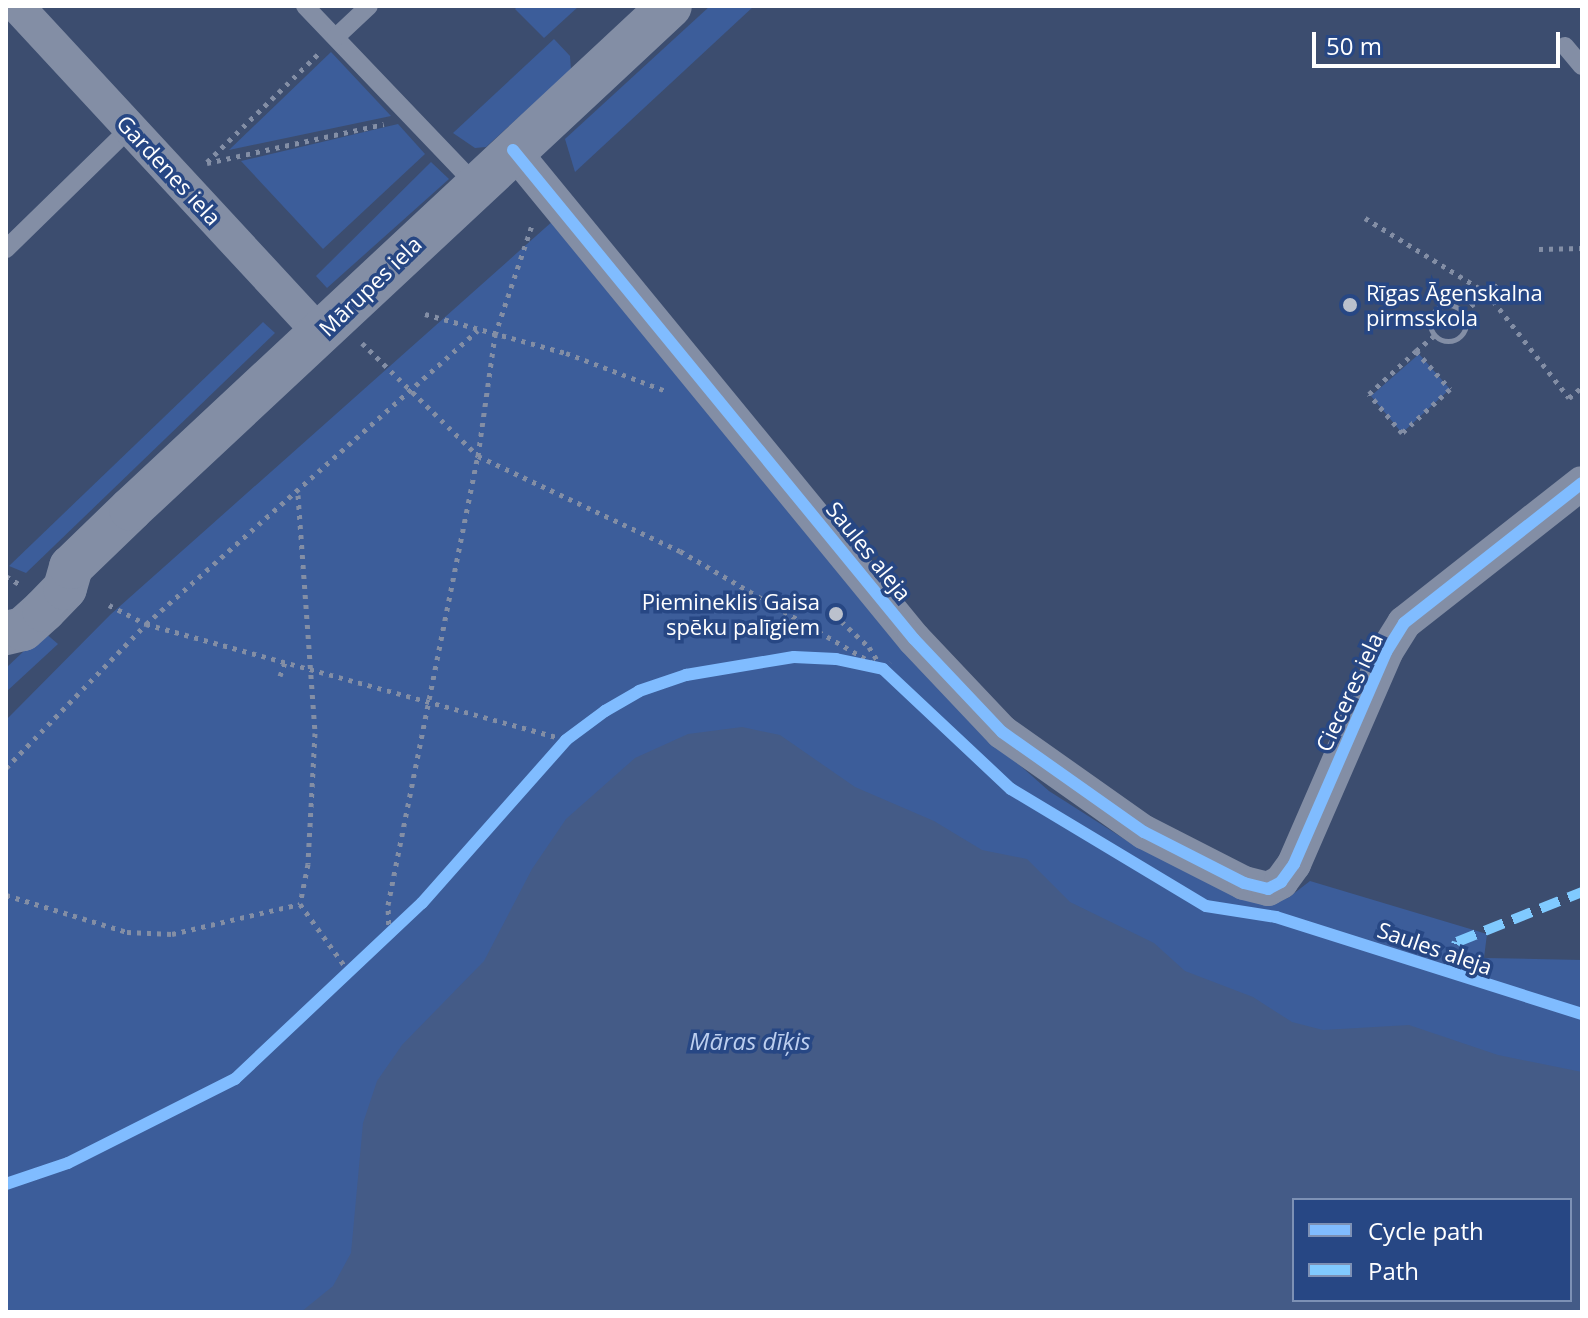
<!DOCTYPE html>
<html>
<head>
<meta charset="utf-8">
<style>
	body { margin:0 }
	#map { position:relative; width:1588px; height:1318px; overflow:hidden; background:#3c4d6f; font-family:"Open Sans",sans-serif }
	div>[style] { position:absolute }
	.green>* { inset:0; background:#3c5d9a }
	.water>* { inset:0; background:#445b87 }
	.path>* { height:5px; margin-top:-2.5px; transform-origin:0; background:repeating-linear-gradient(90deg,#838ea5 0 4px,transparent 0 10px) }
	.path>.ring { margin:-2.5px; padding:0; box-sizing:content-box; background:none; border:5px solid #838ea5; border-radius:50% }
	.service>* { height:18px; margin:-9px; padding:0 9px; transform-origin:9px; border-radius:9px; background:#838ea5 }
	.minor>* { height:34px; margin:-17px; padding:0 17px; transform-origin:17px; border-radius:17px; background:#838ea5 }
	.tertiary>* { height:44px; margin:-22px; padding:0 22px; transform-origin:22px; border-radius:22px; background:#838ea5 }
	.quiet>* { height:10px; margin-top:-5px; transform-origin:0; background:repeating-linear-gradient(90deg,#80caff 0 20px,transparent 0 30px) }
	.cycleway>* { height:12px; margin:-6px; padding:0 6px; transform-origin:6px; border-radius:6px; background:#80bcff }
	.dots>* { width:22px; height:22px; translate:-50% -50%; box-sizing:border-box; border:4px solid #274784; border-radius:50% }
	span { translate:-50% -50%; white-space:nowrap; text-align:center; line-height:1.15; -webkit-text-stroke:7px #274784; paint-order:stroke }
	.street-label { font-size:22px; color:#fff }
	.poi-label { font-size:22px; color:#fff }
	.left { translate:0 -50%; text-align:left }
	.right { translate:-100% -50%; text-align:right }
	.water-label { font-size:24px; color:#bdcfef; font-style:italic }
	.frame { position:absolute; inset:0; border:8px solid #fff; pointer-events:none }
	.legend { position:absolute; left:1292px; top:1198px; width:280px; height:104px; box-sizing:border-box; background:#274784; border:2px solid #7d91b5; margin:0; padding:10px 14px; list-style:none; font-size:24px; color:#fff }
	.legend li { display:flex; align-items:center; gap:16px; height:40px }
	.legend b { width:40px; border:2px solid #7d91b5 }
	.scale { position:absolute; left:1312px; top:32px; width:248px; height:36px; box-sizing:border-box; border:4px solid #fff; border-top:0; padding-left:10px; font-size:24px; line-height:28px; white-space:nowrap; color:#fff; -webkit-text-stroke:6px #274784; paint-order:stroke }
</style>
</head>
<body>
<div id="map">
	<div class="green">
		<div style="clip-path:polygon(518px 6px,579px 6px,544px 38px,515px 9px)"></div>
		<div style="clip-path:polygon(710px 6px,754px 6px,575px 172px,565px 139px)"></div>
		<div style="clip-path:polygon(554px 39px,570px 56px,571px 70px,486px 147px,475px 148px,453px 133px)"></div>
		<div style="clip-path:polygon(331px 52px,391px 116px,229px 150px)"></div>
		<div style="clip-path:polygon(398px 124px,425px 154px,323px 249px,241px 161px)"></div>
		<div style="clip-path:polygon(431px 162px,449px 179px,327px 288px,316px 276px)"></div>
		<div style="clip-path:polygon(evenodd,554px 220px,973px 724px,1049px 791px,1129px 842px,1260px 903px,1288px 898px,1310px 881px,1487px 934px,1484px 958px,1582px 960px,1582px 1312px,6px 1312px,6px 720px,110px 615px,554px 220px,1294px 1200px,1570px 1200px,1570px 1300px,1294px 1300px,1294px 1200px)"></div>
		<div style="clip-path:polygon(263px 322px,275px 333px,26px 573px,9px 566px)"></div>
		<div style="clip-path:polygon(1419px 354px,1450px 389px,1402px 433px,1371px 396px)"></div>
		<div style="clip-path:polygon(44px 632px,58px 644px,6px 692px,6px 668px)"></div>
	</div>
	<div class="water">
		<div style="clip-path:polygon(evenodd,742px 727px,780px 735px,855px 787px,934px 821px,982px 850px,1027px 859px,1070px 902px,1154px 943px,1185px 971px,1253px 997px,1292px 1022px,1323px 1030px,1409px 1025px,1498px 1055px,1582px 1072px,1582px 1312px,301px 1312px,333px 1286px,351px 1253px,363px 1123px,377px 1081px,402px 1045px,484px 961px,532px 869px,566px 819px,635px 758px,688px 734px,742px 727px,1294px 1200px,1570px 1200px,1570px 1300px,1294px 1300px,1294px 1200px)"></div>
	</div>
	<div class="path">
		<div style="left:207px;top:162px;width:155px;rotate:-44.2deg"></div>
		<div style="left:207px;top:163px;width:181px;rotate:-12.4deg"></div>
		<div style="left:1365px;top:218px;width:143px;rotate:31.6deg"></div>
		<div style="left:1487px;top:293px;width:133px;rotate:52deg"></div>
		<div style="left:1569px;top:398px;width:17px;rotate:-40deg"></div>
		<div style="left:1539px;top:249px;width:43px;rotate:-1.3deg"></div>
		<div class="ring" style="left:1430px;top:305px;width:31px;height:31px"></div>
		<div style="left:1463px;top:312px;width:46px;rotate:-37.9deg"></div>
		<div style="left:425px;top:314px;width:146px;rotate:15.5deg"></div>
		<div style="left:566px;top:353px;width:107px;rotate:20.8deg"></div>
		<div style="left:362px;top:343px;width:162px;rotate:44.2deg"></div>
		<div style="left:478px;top:456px;width:223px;rotate:25.2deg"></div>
		<div style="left:680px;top:551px;width:235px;rotate:30.2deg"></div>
		<div style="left:883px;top:669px;width:10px;rotate:-45deg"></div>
		<div style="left:1416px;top:351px;width:51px;rotate:48.2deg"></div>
		<div style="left:1450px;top:389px;width:65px;rotate:137.5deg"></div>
		<div style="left:1402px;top:433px;width:51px;rotate:-130.2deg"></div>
		<div style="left:1369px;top:394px;width:64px;rotate:-42.5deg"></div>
		<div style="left:1416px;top:351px;width:25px;rotate:-40deg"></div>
		<div style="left:298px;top:495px;width:239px;rotate:85.9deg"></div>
		<div style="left:315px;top:733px;width:131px;rotate:93.1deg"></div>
		<div style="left:308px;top:864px;width:41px;rotate:101.3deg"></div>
		<div style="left:300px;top:904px;width:84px;rotate:54.2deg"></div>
		<div style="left:6px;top:576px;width:15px;rotate:32deg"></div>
		<div style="left:109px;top:605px;width:42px;rotate:27.2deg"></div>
		<div style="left:146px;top:624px;width:436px;rotate:15.4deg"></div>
		<div style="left:841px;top:621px;width:38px;rotate:43deg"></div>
		<div style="left:869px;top:647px;width:25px;rotate:58deg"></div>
		<div style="left:280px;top:676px;width:15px;rotate:-70deg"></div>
		<div style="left:6px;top:768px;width:201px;rotate:-45.8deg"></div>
		<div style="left:146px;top:624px;width:443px;rotate:-41.5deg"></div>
		<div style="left:6px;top:895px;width:127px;rotate:17deg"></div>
		<div style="left:127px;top:932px;width:45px;rotate:2.5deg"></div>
		<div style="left:172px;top:934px;width:131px;rotate:-13.2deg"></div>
		<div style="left:389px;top:934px;width:29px;rotate:-92deg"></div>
		<div style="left:388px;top:905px;width:458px;rotate:-78.7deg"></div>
		<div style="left:478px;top:456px;width:122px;rotate:-82deg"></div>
		<div style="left:495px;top:335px;width:116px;rotate:-71.4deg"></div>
	</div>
	<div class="service">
		<div style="left:305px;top:6px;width:248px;rotate:46.3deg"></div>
		<div style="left:336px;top:37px;width:45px;rotate:-43.2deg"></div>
		<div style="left:1565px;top:46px;width:26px;rotate:50deg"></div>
		<div style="left:6px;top:249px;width:173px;rotate:-44.3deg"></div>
	</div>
	<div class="minor">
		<div style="left:17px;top:6px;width:447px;rotate:47.2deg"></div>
		<div style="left:513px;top:150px;width:632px;rotate:50.65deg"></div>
		<div style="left:914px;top:639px;width:128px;rotate:46.6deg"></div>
		<div style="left:1002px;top:732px;width:174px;rotate:35.2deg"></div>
		<div style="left:1144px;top:832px;width:112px;rotate:27deg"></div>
		<div style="left:1244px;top:883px;width:25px;rotate:14deg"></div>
		<div style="left:1268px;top:889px;width:15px;rotate:-28deg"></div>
		<div style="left:1281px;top:882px;width:22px;rotate:-54deg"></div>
		<div style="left:1294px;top:864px;width:231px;rotate:-66.5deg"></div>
		<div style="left:1386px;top:652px;width:34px;rotate:-58deg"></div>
		<div style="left:1404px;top:623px;width:226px;rotate:-38.2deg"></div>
	</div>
	<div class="tertiary">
		<div style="left:6px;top:633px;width:17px;rotate:-13deg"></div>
		<div style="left:23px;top:629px;width:28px;rotate:-42deg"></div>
		<div style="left:44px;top:610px;width:30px;rotate:-46deg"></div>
		<div style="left:65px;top:588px;width:22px;rotate:-74deg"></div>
		<div style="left:71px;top:567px;width:83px;rotate:-44deg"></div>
		<div style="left:131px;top:509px;width:737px;rotate:-43.02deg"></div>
	</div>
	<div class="quiet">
		<div style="left:1448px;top:973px;width:32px;rotate:-74deg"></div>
		<div style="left:1457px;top:942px;width:135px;rotate:-21.8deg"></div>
	</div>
	<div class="cycleway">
		<div style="left:513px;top:150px;width:632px;rotate:50.65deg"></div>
		<div style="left:914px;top:639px;width:128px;rotate:46.6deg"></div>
		<div style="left:1002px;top:732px;width:174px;rotate:35.2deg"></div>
		<div style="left:1144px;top:832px;width:112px;rotate:27deg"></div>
		<div style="left:1244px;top:883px;width:25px;rotate:14deg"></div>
		<div style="left:1268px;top:889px;width:15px;rotate:-28deg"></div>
		<div style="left:1281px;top:882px;width:22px;rotate:-54deg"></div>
		<div style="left:1294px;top:864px;width:231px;rotate:-66.5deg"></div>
		<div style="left:1386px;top:652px;width:34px;rotate:-58deg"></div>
		<div style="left:1404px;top:623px;width:226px;rotate:-38.2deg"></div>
		<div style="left:6px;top:1184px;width:65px;rotate:-18.7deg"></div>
		<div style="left:68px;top:1163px;width:187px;rotate:-26.7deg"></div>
		<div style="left:235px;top:1079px;width:257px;rotate:-43.3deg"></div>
		<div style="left:422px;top:903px;width:217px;rotate:-48.5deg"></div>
		<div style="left:566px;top:740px;width:49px;rotate:-36.6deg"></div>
		<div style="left:605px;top:711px;width:39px;rotate:-30deg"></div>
		<div style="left:639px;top:691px;width:50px;rotate:-18.8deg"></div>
		<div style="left:686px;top:675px;width:109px;rotate:-9.5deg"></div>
		<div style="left:794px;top:657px;width:42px;rotate:2.7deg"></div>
		<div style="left:836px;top:659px;width:48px;rotate:12deg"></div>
		<div style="left:883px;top:669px;width:175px;rotate:43.2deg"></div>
		<div style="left:1011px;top:789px;width:227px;rotate:31deg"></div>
		<div style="left:1206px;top:906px;width:71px;rotate:8.9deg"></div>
		<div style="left:1276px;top:917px;width:321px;rotate:17.6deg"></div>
	</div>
	<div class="dots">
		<div style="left:1350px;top:305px;background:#bbc1cd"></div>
		<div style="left:836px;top:614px;background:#bbc1cd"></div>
	</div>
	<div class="street-label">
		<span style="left:169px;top:170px;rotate:47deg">Gardenes iela</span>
		<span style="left:370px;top:286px;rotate:-44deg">Mārupes iela</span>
		<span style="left:869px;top:551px;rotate:51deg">Saules aleja</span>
		<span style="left:1349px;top:692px;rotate:-65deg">Cieceres iela</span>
		<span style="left:1435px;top:948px;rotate:19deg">Saules aleja</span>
	</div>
	<div class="poi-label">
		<span class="left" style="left:1366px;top:305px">Rīgas Āgenskalna<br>pirmsskola</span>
		<span class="right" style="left:820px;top:614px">Piemineklis Gaisa<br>spēku palīgiem</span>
	</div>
	<div class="water-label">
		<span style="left:750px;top:1041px">Māras dīķis</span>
	</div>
	<div class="frame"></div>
	<ul class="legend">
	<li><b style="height:10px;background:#80bcff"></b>Cycle path</li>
	<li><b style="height:10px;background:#80caff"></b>Path</li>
	</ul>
	<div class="scale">50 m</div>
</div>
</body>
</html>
